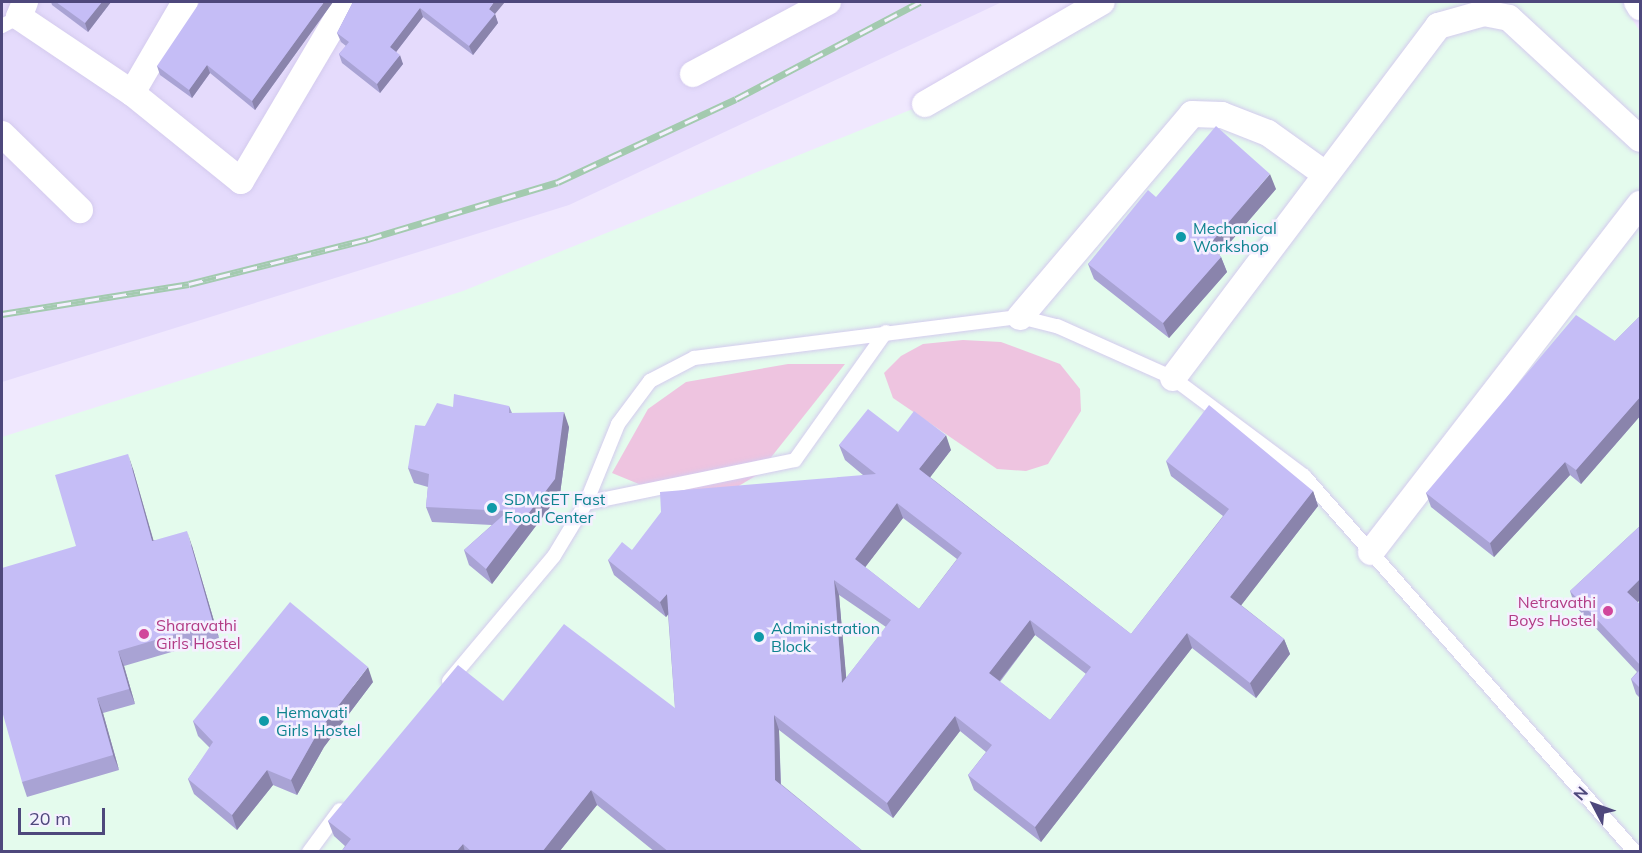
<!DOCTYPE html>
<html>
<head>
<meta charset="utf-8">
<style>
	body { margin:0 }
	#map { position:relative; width:1642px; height:853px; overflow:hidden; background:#f0e8fe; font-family:Mulish,sans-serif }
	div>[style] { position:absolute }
	.residential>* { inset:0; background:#e5dbfc }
	.education>* { inset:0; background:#e4fbed }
	.green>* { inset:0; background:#eec4e0 }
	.roads { filter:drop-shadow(0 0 2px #d4cbee) drop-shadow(0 0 2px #d4cbee) }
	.service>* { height:14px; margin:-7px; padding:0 7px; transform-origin:7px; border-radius:7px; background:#fff }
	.minor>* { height:26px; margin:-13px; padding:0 13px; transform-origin:13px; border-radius:13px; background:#fff }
	.rail>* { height:7px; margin-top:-3.5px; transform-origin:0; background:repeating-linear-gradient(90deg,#f5f0ff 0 14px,#a3caaf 0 28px); box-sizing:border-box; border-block:2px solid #a3caaf }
	.wall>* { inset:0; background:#a9a3d4 }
	.shaded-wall>* { inset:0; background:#8a84ac }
	.building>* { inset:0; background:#c5bdf6 }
	.dots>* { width:16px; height:16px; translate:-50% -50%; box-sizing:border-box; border:3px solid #f5f0ff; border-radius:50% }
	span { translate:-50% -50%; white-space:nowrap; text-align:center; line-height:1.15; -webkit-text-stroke:5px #f5f0ff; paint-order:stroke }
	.culture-label { font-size:16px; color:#0d838f }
	.left { translate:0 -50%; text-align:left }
	.hotel-label { font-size:16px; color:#b23c85 }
	.right { translate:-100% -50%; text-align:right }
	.frame { position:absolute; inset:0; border:3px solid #4e487c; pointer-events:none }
	.north { position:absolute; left:1564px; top:775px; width:60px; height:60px; -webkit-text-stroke:4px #f5f0ff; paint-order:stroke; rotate:311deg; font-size:16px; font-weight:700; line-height:24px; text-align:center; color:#4e487c }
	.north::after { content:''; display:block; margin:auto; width:21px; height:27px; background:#4e487c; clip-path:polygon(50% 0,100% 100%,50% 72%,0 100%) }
	.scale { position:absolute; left:18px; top:808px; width:87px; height:27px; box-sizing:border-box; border:3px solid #4e487c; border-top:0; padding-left:8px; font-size:18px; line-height:21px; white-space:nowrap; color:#4e487c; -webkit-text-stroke:4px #f5f0ff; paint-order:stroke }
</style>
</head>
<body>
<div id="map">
	<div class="residential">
		<div style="clip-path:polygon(2px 2px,1002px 2px,569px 205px,2px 382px)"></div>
	</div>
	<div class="education">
		<div style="clip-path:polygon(1114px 2px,1622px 2px,1640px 32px,1640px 851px,2px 851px,2px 437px,463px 291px,925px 104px)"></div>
	</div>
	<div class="green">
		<div style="clip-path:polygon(963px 340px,1001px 342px,1060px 364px,1080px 389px,1081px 411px,1048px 464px,1026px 471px,997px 469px,893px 398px,884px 373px,901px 356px,923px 344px)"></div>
		<div style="clip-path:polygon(788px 364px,845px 364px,757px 475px,737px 487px,673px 498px,612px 473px,648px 409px,686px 382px)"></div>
	</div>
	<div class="roads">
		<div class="service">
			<div style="left:2px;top:26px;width:19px;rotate:-28deg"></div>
			<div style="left:586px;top:503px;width:213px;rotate:-11.6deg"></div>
			<div style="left:795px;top:460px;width:157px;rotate:-54.6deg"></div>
			<div style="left:449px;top:681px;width:163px;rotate:-50deg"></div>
			<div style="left:554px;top:556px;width:62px;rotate:-58.9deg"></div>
			<div style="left:586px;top:503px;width:85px;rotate:-67.9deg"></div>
			<div style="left:618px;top:424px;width:54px;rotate:-53.3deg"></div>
			<div style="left:650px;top:381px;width:50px;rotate:-27.6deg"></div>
			<div style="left:694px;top:358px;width:329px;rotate:-7.2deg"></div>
			<div style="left:1020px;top:317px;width:38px;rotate:14deg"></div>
			<div style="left:1057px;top:326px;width:127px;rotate:24.1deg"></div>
			<div style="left:1173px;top:378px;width:164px;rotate:36.8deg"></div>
			<div style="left:1304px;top:476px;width:501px;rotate:48.64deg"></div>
			<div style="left:309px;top:852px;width:52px;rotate:-53.6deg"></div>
		</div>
		<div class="minor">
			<div style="left:25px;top:2px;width:16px;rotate:112deg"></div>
			<div style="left:19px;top:17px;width:136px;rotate:33.9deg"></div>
			<div style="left:132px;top:93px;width:140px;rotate:38.9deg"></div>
			<div style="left:241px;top:181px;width:208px;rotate:-59.4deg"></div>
			<div style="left:1637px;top:2px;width:6px;rotate:59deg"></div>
			<div style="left:693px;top:74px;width:153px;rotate:-28.1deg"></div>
			<div style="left:132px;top:93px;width:105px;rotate:-59.8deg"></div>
			<div style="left:925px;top:104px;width:204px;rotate:-30deg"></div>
			<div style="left:2px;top:134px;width:109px;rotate:44.3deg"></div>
			<div style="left:1020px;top:317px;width:266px;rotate:-49.7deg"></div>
			<div style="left:1192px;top:114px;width:30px;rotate:2deg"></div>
			<div style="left:1222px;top:115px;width:49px;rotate:21.4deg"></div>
			<div style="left:1268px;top:133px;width:70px;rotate:35.7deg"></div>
			<div style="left:1173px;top:378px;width:441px;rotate:-53deg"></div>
			<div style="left:1438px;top:26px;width:48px;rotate:-15.8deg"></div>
			<div style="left:1484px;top:13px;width:25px;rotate:11deg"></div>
			<div style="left:1509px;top:18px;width:178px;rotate:42.7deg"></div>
			<div style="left:1371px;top:552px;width:440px;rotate:-52.3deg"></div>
		</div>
	</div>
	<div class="rail">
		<div style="left:2px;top:314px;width:189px;rotate:-9.1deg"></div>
		<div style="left:189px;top:284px;width:185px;rotate:-14.1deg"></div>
		<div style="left:368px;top:239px;width:198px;rotate:-16.7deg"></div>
		<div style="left:558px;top:182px;width:196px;rotate:-25deg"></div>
		<div style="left:736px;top:99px;width:208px;rotate:-27.8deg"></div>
	</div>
	<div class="wall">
		<div style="clip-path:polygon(51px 2px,111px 2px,88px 32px,52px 5px)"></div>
		<div style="clip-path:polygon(333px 2px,255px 110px,210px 73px,192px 98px,160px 75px,157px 66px)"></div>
		<div style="clip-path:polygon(353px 2px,495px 14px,498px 23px,473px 55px,423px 17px,396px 52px,403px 64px,380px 93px,342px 63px,339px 54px,346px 46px,341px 42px,337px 33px)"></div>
		<div style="clip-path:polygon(1276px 189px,1219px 255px,1221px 257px,1227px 272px,1169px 338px,1094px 279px,1088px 264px,1156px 197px)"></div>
		<div style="clip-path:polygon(1641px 315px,1641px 415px,1581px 484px,1570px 475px,1494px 557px,1431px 507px,1426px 493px,1615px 341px)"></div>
		<div style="clip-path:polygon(509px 406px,512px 413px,569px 427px,560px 494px,492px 584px,469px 565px,464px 550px,492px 525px,432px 522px,426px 507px,428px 487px,414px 483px,408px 468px,425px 426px,453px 407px)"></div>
		<div style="clip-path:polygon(evenodd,898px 432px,951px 450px,930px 477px,1131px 634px,1223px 516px,1171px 476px,1166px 461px,1313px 491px,1318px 506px,1241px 605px,1284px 639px,1290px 654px,1256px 698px,1192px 648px,1041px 842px,974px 790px,968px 775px,986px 752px,960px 731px,893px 818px,779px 730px,781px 784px,864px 852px,655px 852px,597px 805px,559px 852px,341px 852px,345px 846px,334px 836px,328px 821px,503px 701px,675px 708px,668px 614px,666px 617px,614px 575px,608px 560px,632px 550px,863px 475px,845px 460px,839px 445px,898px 432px,903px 518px,957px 559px,919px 609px,865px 567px,903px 518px,898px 432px,839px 595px,886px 627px,846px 678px,839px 595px,898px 432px,1035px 635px,1086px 674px,1050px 720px,1000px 682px,1035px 635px)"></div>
		<div style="clip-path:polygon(133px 469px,153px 540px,192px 546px,219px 638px,124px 666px,135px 704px,103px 713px,119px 770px,27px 797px,22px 782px,76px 546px)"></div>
		<div style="clip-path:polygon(1641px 525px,1641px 599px,1637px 602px,1641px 605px,1641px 699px,1636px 694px,1631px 679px,1637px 672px,1575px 606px,1570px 591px)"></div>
		<div style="clip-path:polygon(373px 682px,324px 747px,297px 795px,273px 785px,237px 830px,194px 794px,188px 779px,210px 748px,198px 736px,193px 721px)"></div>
	</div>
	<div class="shaded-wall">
		<div style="clip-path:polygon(102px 2px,111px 2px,88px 32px,85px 23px)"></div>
		<div style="clip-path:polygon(324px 2px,333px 2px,255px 110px,252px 101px)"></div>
		<div style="clip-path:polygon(494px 2px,505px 2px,495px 14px,498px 23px,473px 55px,469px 46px,489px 9px)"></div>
		<div style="clip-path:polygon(420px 8px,423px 17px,393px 56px,390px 47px)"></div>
		<div style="clip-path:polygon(400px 55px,403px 64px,380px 93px,377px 84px)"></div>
		<div style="clip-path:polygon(207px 65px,210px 73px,192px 98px,189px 90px)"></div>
		<div style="clip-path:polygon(1270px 174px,1276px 189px,1214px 261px,1208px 246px)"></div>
		<div style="clip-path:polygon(1221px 257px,1227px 272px,1169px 338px,1163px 323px)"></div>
		<div style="clip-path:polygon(1641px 396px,1641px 415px,1581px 484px,1576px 470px)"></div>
		<div style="clip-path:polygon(564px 412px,569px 427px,560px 494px,492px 584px,486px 569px)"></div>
		<div style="clip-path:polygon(946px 435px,951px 450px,925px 484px,919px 469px)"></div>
		<div style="clip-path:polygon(128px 454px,133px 469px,158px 556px,152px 541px)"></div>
		<div style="clip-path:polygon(1565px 462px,1570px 475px,1494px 557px,1490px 543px)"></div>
		<div style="clip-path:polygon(1313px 491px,1318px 506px,1236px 612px,1230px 597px)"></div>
		<div style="clip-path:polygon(897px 503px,903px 518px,860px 574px,855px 559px)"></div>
		<div style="clip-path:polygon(187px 531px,192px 546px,219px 638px,213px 623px)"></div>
		<div style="clip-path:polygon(1641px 578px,1641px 599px,1633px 607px,1627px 592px)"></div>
		<div style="clip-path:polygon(834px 580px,839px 595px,848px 698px,842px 683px)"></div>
		<div style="clip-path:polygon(667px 594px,673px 609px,666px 617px,660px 602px)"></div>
		<div style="clip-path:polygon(1030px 620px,1035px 635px,994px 688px,989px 673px)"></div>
		<div style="clip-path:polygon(1187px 633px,1192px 648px,1041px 842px,1035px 827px)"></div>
		<div style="clip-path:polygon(1284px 639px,1290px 654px,1256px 698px,1250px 683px)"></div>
		<div style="clip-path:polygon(118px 651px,124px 666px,135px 704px,129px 689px)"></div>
		<div style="clip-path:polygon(368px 667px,373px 682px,324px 747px,297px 795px,291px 780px,318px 732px)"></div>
		<div style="clip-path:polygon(97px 698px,103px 713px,119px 770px,113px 755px)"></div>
		<div style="clip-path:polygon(774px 715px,779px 730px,781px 795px,775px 780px)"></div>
		<div style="clip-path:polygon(955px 716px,960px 731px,893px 818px,887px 803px)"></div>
		<div style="clip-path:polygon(267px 770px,273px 785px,237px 830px,232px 815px)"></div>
		<div style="clip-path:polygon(591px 790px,597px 805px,559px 852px,542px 852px)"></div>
		<div style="clip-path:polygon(463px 844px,465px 852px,456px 852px)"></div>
	</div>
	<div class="building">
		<div style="clip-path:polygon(56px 2px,102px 2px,85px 23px)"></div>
		<div style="clip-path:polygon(200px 2px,324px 2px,252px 101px,207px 65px,189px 90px,157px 66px)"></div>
		<div style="clip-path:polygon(353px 2px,494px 2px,489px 9px,495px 14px,469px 46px,420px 8px,390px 47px,400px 55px,377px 84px,339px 54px,349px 42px,337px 33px)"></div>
		<div style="clip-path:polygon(1216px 126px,1270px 174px,1208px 246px,1221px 257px,1163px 323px,1088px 264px,1148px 190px,1156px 197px)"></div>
		<div style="clip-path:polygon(1576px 315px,1615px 341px,1641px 315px,1641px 396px,1576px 470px,1565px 462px,1490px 543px,1426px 493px)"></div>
		<div style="clip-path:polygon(454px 394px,509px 406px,509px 413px,564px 412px,555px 479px,486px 569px,464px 550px,508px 511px,426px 507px,429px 474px,408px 468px,415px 425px,425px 426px,437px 403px,453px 407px)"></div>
		<div style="clip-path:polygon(evenodd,1209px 405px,1313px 491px,1230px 597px,1284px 639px,1250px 683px,1187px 633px,1035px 827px,968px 775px,992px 745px,955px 716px,887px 803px,774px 715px,775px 780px,864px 852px,669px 852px,591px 790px,542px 852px,472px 852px,463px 844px,456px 852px,341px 852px,351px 839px,328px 821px,458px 665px,503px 701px,564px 624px,675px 708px,667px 594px,660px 602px,608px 560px,622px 542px,632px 550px,661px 512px,660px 492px,876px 474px,839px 445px,868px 409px,898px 432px,914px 411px,946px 435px,919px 469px,1131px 634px,1229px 509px,1166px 461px,1209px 405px,897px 503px,962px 553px,919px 609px,855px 559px,897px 503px,1209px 405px,834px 580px,891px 620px,842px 683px,834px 580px,1209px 405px,1030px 620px,1091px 667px,1050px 720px,989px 673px,1030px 620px)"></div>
		<div style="clip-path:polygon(128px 454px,152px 541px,187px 531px,213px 623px,118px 651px,129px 689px,97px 698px,113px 755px,22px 782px,2px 711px,2px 568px,76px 546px,55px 475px)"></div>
		<div style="clip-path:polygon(1641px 525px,1641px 578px,1627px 592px,1641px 605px,1641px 666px,1570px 591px)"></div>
		<div style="clip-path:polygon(290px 602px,368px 667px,318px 732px,291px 780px,267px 770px,232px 815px,188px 779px,213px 742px,193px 721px)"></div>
		<div style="clip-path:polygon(1641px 669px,1641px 689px,1631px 679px)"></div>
	</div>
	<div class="dots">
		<div style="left:1181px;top:237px;background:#0f9aa8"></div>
		<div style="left:492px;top:508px;background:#0f9aa8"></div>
		<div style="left:1608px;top:611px;background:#d1479c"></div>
		<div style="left:144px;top:634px;background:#d1479c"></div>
		<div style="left:759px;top:637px;background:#0f9aa8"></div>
		<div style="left:264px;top:721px;background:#0f9aa8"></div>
	</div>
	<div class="culture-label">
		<span class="left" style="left:1193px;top:237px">Mechanical<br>Workshop</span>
		<span class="left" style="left:504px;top:508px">SDMCET Fast<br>Food Center</span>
		<span class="left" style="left:771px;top:637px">Administration<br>Block</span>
		<span class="left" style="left:276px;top:721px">Hemavati<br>Girls Hostel</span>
	</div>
	<div class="hotel-label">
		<span class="right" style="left:1596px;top:611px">Netravathi<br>Boys Hostel</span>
		<span class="left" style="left:156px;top:634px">Sharavathi<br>Girls Hostel</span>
	</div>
	<div class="frame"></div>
	<div class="north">N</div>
	<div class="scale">20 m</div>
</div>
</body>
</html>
